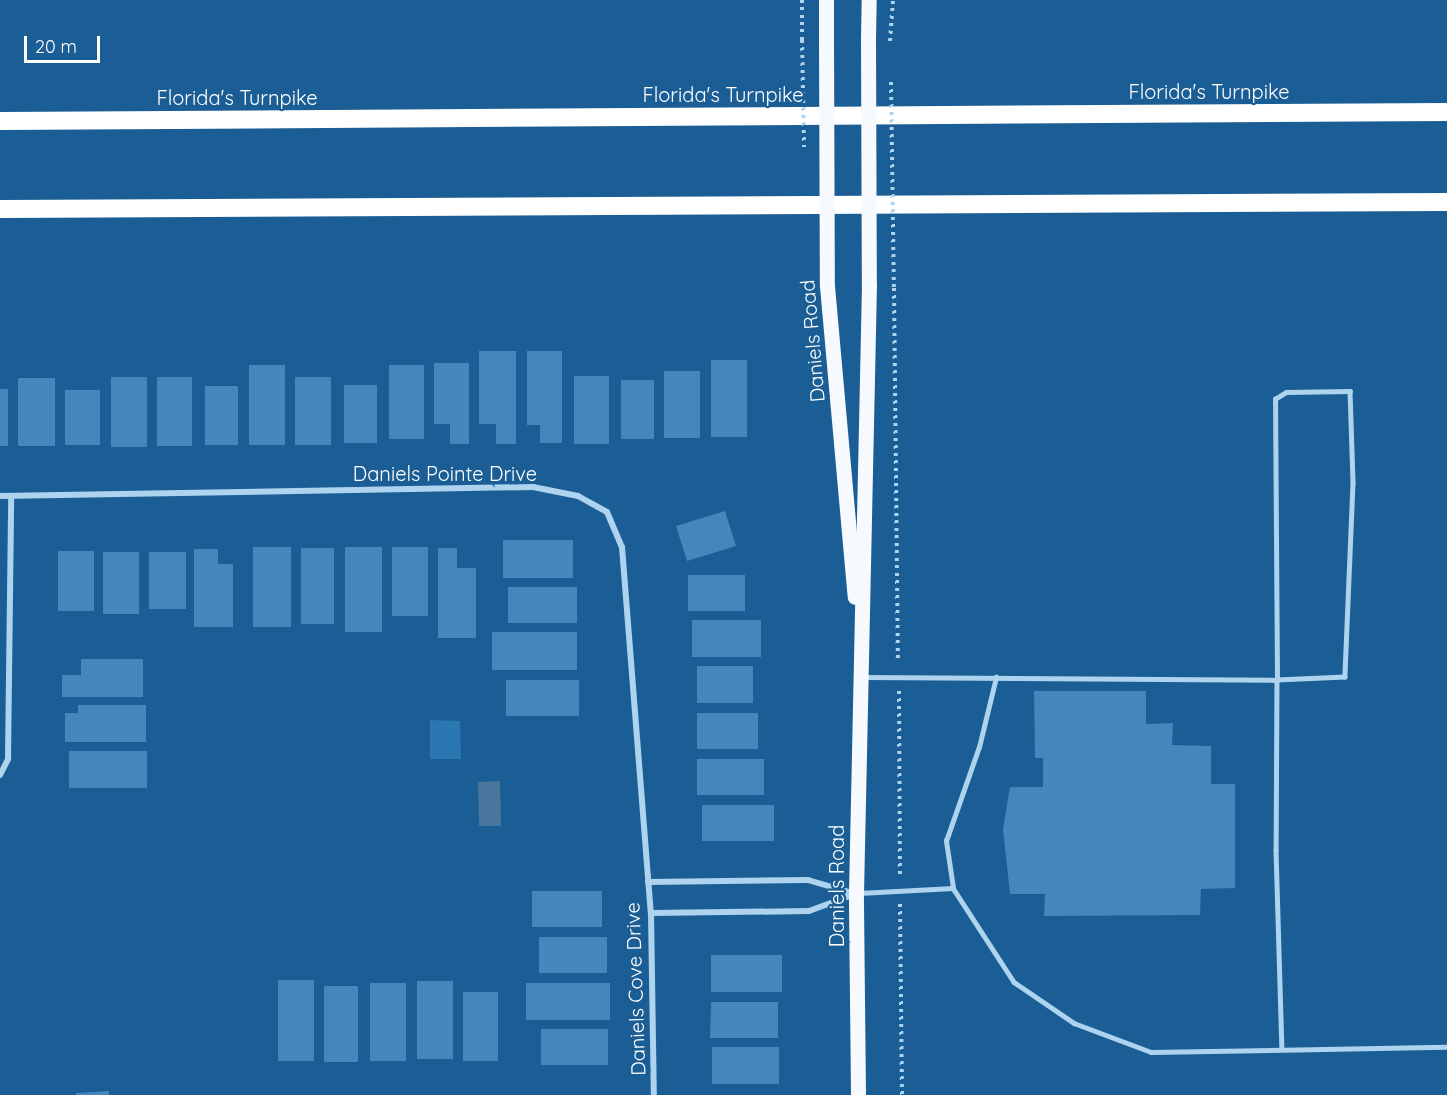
<!DOCTYPE html>
<html>
<head>
<meta charset="utf-8">
<style>
	body { margin:0 }
	#map { position:relative; width:1447px; height:1095px; overflow:hidden; background:#1b5e95; font-family:Quicksand,sans-serif }
	div>[style] { position:absolute }
	.green>* { inset:0; background:#2b77b1 }
	.water>* { inset:0; background:#48769d }
	.building>* { inset:0; background:#4487bc }
	.path>* { height:4px; margin-top:-2px; transform-origin:0; background:repeating-linear-gradient(90deg,#add3ef 0 3px,transparent 0 7.5px) }
	.service>* { height:4.5px; margin:-2.25px; padding:0 2.25px; transform-origin:2.25px; border-radius:2.25px; background:#add3ef }
	.minor>* { height:6px; margin:-3px; padding:0 3px; transform-origin:3px; border-radius:3px; background:#add3ef }
	.primary>* { height:15px; margin:-7.5px; padding:0 7.5px; transform-origin:7.5px; border-radius:7.5px; background:#f6faff }
	.motorway>* { height:18px; margin:-9px; padding:0 9px; transform-origin:9px; border-radius:9px; background:#fff }
	.path-bridge>* { height:4px; margin-top:-2px; transform-origin:0; background:repeating-linear-gradient(90deg,#add3ef 0 3px,transparent 0 7.5px) }
	.primary-bridge>* { height:15px; margin:-7.5px; padding:0 7.5px; transform-origin:7.5px; border-radius:7.5px; background:#f6faff }
	span { translate:-50% -50%; white-space:nowrap; text-align:center; line-height:1.15; -webkit-text-stroke:4.5px #1b5e95; paint-order:stroke }
	.street-label { font-size:20px; color:#fff }
	.scale { position:absolute; left:24px; top:36px; width:76px; height:27px; box-sizing:border-box; border:3px solid #fff; border-top:0; padding-left:8px; font-size:18px; line-height:21px; white-space:nowrap; color:#fff; -webkit-text-stroke:4px #1b5e95; paint-order:stroke }
</style>
</head>
<body>
<div id="map">
	<div class="green">
		<div style="clip-path:polygon(430px 720px,460px 721px,461px 759px,430px 759px)"></div>
	</div>
	<div class="water">
		<div style="clip-path:polygon(500px 781px,501px 826px,479px 826px,478px 782px)"></div>
	</div>
	<div class="building">
		<div style="clip-path:polygon(479px 351px,516px 351px,516px 444px,496px 444px,496px 424px,479px 424px)"></div>
		<div style="clip-path:polygon(527px 351px,562px 351px,562px 443px,540px 443px,540px 425px,527px 425px)"></div>
		<div style="clip-path:polygon(711px 360px,747px 360px,747px 437px,711px 437px)"></div>
		<div style="clip-path:polygon(434px 363px,469px 363px,469px 444px,450px 444px,450px 424px,434px 424px)"></div>
		<div style="clip-path:polygon(249px 365px,285px 365px,285px 445px,249px 445px)"></div>
		<div style="clip-path:polygon(389px 365px,424px 365px,424px 439px,389px 439px)"></div>
		<div style="clip-path:polygon(664px 371px,700px 371px,700px 438px,664px 438px)"></div>
		<div style="clip-path:polygon(574px 376px,609px 376px,609px 444px,574px 444px)"></div>
		<div style="clip-path:polygon(111px 377px,147px 377px,147px 447px,111px 447px)"></div>
		<div style="clip-path:polygon(157px 377px,192px 377px,192px 446px,157px 446px)"></div>
		<div style="clip-path:polygon(295px 377px,331px 377px,331px 445px,295px 445px)"></div>
		<div style="clip-path:polygon(18px 378px,55px 378px,55px 446px,18px 446px)"></div>
		<div style="clip-path:polygon(621px 380px,654px 380px,654px 439px,621px 439px)"></div>
		<div style="clip-path:polygon(344px 385px,377px 385px,377px 443px,344px 443px)"></div>
		<div style="clip-path:polygon(205px 386px,238px 386px,238px 445px,205px 445px)"></div>
		<div style="clip-path:polygon(0 389px,8px 389px,8px 446px,0 446px)"></div>
		<div style="clip-path:polygon(65px 390px,100px 390px,100px 445px,65px 445px)"></div>
		<div style="clip-path:polygon(725px 511px,736px 546px,687px 561px,676px 526px)"></div>
		<div style="clip-path:polygon(503px 540px,573px 540px,573px 578px,503px 578px)"></div>
		<div style="clip-path:polygon(253px 547px,291px 547px,291px 627px,253px 627px)"></div>
		<div style="clip-path:polygon(345px 547px,382px 547px,382px 632px,345px 632px)"></div>
		<div style="clip-path:polygon(392px 547px,428px 547px,428px 616px,392px 616px)"></div>
		<div style="clip-path:polygon(301px 548px,334px 548px,334px 624px,301px 624px)"></div>
		<div style="clip-path:polygon(438px 548px,457px 548px,457px 568px,476px 568px,476px 638px,438px 638px)"></div>
		<div style="clip-path:polygon(194px 549px,218px 549px,218px 564px,233px 564px,233px 627px,194px 627px)"></div>
		<div style="clip-path:polygon(58px 551px,94px 551px,94px 611px,58px 611px)"></div>
		<div style="clip-path:polygon(103px 552px,139px 552px,139px 614px,103px 614px)"></div>
		<div style="clip-path:polygon(149px 552px,186px 552px,186px 609px,149px 609px)"></div>
		<div style="clip-path:polygon(688px 575px,745px 575px,745px 611px,688px 611px)"></div>
		<div style="clip-path:polygon(508px 587px,577px 587px,577px 623px,508px 623px)"></div>
		<div style="clip-path:polygon(692px 620px,761px 620px,761px 657px,692px 657px)"></div>
		<div style="clip-path:polygon(492px 632px,577px 632px,577px 670px,492px 670px)"></div>
		<div style="clip-path:polygon(81px 659px,143px 659px,143px 697px,62px 697px,62px 675px,81px 675px)"></div>
		<div style="clip-path:polygon(697px 666px,753px 666px,753px 703px,697px 703px)"></div>
		<div style="clip-path:polygon(506px 680px,579px 680px,579px 716px,506px 716px)"></div>
		<div style="clip-path:polygon(1034px 691px,1146px 691px,1146px 724px,1173px 723px,1172px 745px,1211px 746px,1211px 784px,1235px 784px,1235px 888px,1201px 889px,1200px 915px,1044px 916px,1045px 894px,1010px 894px,1003px 829px,1010px 787px,1043px 787px,1043px 758px,1035px 758px)"></div>
		<div style="clip-path:polygon(78px 705px,146px 705px,146px 742px,65px 742px,65px 713px,78px 713px)"></div>
		<div style="clip-path:polygon(697px 713px,758px 713px,758px 749px,697px 749px)"></div>
		<div style="clip-path:polygon(69px 751px,147px 751px,147px 788px,69px 788px)"></div>
		<div style="clip-path:polygon(697px 759px,764px 759px,764px 795px,697px 795px)"></div>
		<div style="clip-path:polygon(702px 805px,774px 805px,774px 841px,702px 841px)"></div>
		<div style="clip-path:polygon(532px 891px,602px 891px,602px 927px,532px 927px)"></div>
		<div style="clip-path:polygon(539px 937px,607px 937px,607px 973px,539px 973px)"></div>
		<div style="clip-path:polygon(711px 955px,782px 955px,782px 992px,711px 992px)"></div>
		<div style="clip-path:polygon(278px 980px,314px 980px,314px 1061px,278px 1061px)"></div>
		<div style="clip-path:polygon(417px 981px,453px 981px,453px 1059px,417px 1059px)"></div>
		<div style="clip-path:polygon(370px 983px,406px 983px,406px 1061px,370px 1061px)"></div>
		<div style="clip-path:polygon(526px 983px,610px 983px,610px 1020px,526px 1020px)"></div>
		<div style="clip-path:polygon(324px 986px,358px 986px,358px 1062px,324px 1062px)"></div>
		<div style="clip-path:polygon(463px 992px,498px 992px,498px 1061px,463px 1061px)"></div>
		<div style="clip-path:polygon(711px 1002px,778px 1002px,778px 1038px,710px 1038px)"></div>
		<div style="clip-path:polygon(541px 1029px,608px 1029px,608px 1065px,541px 1065px)"></div>
		<div style="clip-path:polygon(712px 1047px,779px 1047px,779px 1084px,712px 1084px)"></div>
		<div style="clip-path:polygon(109px 1091px,109px 1095px,76px 1095px,76px 1093px)"></div>
	</div>
	<div class="path">
		<div style="left:802px;top:40px;width:40px;rotate:-90deg"></div>
		<div style="left:890px;top:41px;width:41px;rotate:-85.8deg"></div>
		<div style="left:894px;top:288px;width:374px;rotate:89.4deg"></div>
		<div style="left:899px;top:691px;width:187px;rotate:89.7deg"></div>
		<div style="left:900px;top:904px;width:191px;rotate:89.4deg"></div>
	</div>
	<div class="service">
		<div style="left:1350px;top:391px;width:92px;rotate:88.1deg"></div>
		<div style="left:1353px;top:483px;width:194px;rotate:92.4deg"></div>
		<div style="left:1345px;top:677px;width:68px;rotate:177.5deg"></div>
		<div style="left:1277px;top:680px;width:281px;rotate:-90.4deg"></div>
		<div style="left:1275px;top:399px;width:13px;rotate:-32deg"></div>
		<div style="left:1286px;top:392px;width:64px;rotate:-0.9deg"></div>
		<div style="left:864px;top:677px;width:413px;rotate:0.4deg"></div>
		<div style="left:1277px;top:680px;width:170px;rotate:90.3deg"></div>
		<div style="left:1276px;top:850px;width:199px;rotate:88.3deg"></div>
		<div style="left:953px;top:888px;width:48px;rotate:-98.5deg"></div>
		<div style="left:946px;top:841px;width:100px;rotate:-70.7deg"></div>
		<div style="left:979px;top:747px;width:72px;rotate:-76.3deg"></div>
		<div style="left:859px;top:893px;width:94px;rotate:-3deg"></div>
		<div style="left:953px;top:888px;width:112px;rotate:57deg"></div>
		<div style="left:1014px;top:982px;width:73px;rotate:34.3deg"></div>
		<div style="left:1074px;top:1023px;width:82px;rotate:20.6deg"></div>
		<div style="left:1151px;top:1052px;width:296px;rotate:-1deg"></div>
	</div>
	<div class="minor">
		<div style="left:0;top:496px;width:533px;rotate:-0.97deg"></div>
		<div style="left:533px;top:487px;width:46px;rotate:11.3deg"></div>
		<div style="left:578px;top:496px;width:33px;rotate:29deg"></div>
		<div style="left:607px;top:512px;width:38px;rotate:67deg"></div>
		<div style="left:622px;top:547px;width:367px;rotate:85.5deg"></div>
		<div style="left:651px;top:913px;width:182px;rotate:89.1deg"></div>
		<div style="left:0;top:775px;width:18px;rotate:-63deg"></div>
		<div style="left:8px;top:759px;width:263px;rotate:-89.3deg"></div>
		<div style="left:648px;top:882px;width:160px;rotate:-0.7deg"></div>
		<div style="left:808px;top:880px;width:49px;rotate:16.6deg"></div>
		<div style="left:651px;top:913px;width:158px;rotate:-0.7deg"></div>
		<div style="left:809px;top:911px;width:49px;rotate:-20.3deg"></div>
	</div>
	<div class="primary">
		<div style="left:826px;top:0;width:38px;rotate:90deg"></div>
		<div style="left:868px;top:39px;width:39px;rotate:-89deg"></div>
		<div style="left:827px;top:286px;width:312px;rotate:84.9deg"></div>
		<div style="left:858px;top:1095px;width:201px;rotate:-90.6deg"></div>
		<div style="left:856px;top:894px;width:609px;rotate:-88.78deg"></div>
	</div>
	<div class="motorway">
		<div style="left:0;top:121px;width:1447px;rotate:-0.36deg"></div>
		<div style="left:0;top:209px;width:1447px;rotate:-0.28deg"></div>
	</div>
	<div class="path-bridge">
		<div style="left:802px;top:40px;width:107px;rotate:88.9deg"></div>
		<div style="left:891px;top:82px;width:206px;rotate:89.2deg"></div>
	</div>
	<div class="primary-bridge">
		<div style="left:826px;top:38px;width:248px;rotate:89.8deg"></div>
		<div style="left:868px;top:39px;width:246px;rotate:89.8deg"></div>
	</div>
	<div class="street-label">
		<span style="left:1209px;top:91px">Florida's Turnpike</span>
		<span style="left:723px;top:94px">Florida's Turnpike</span>
		<span style="left:237px;top:97px">Florida's Turnpike</span>
		<span style="left:812px;top:341px;rotate:-95deg">Daniels Road</span>
		<span style="left:445px;top:473px">Daniels Pointe Drive</span>
		<span style="left:836px;top:886px;rotate:-90deg">Daniels Road</span>
		<span style="left:635px;top:989px;rotate:-92deg">Daniels Cove Drive</span>
	</div>
	<div class="scale">20 m</div>
</div>
</body>
</html>
